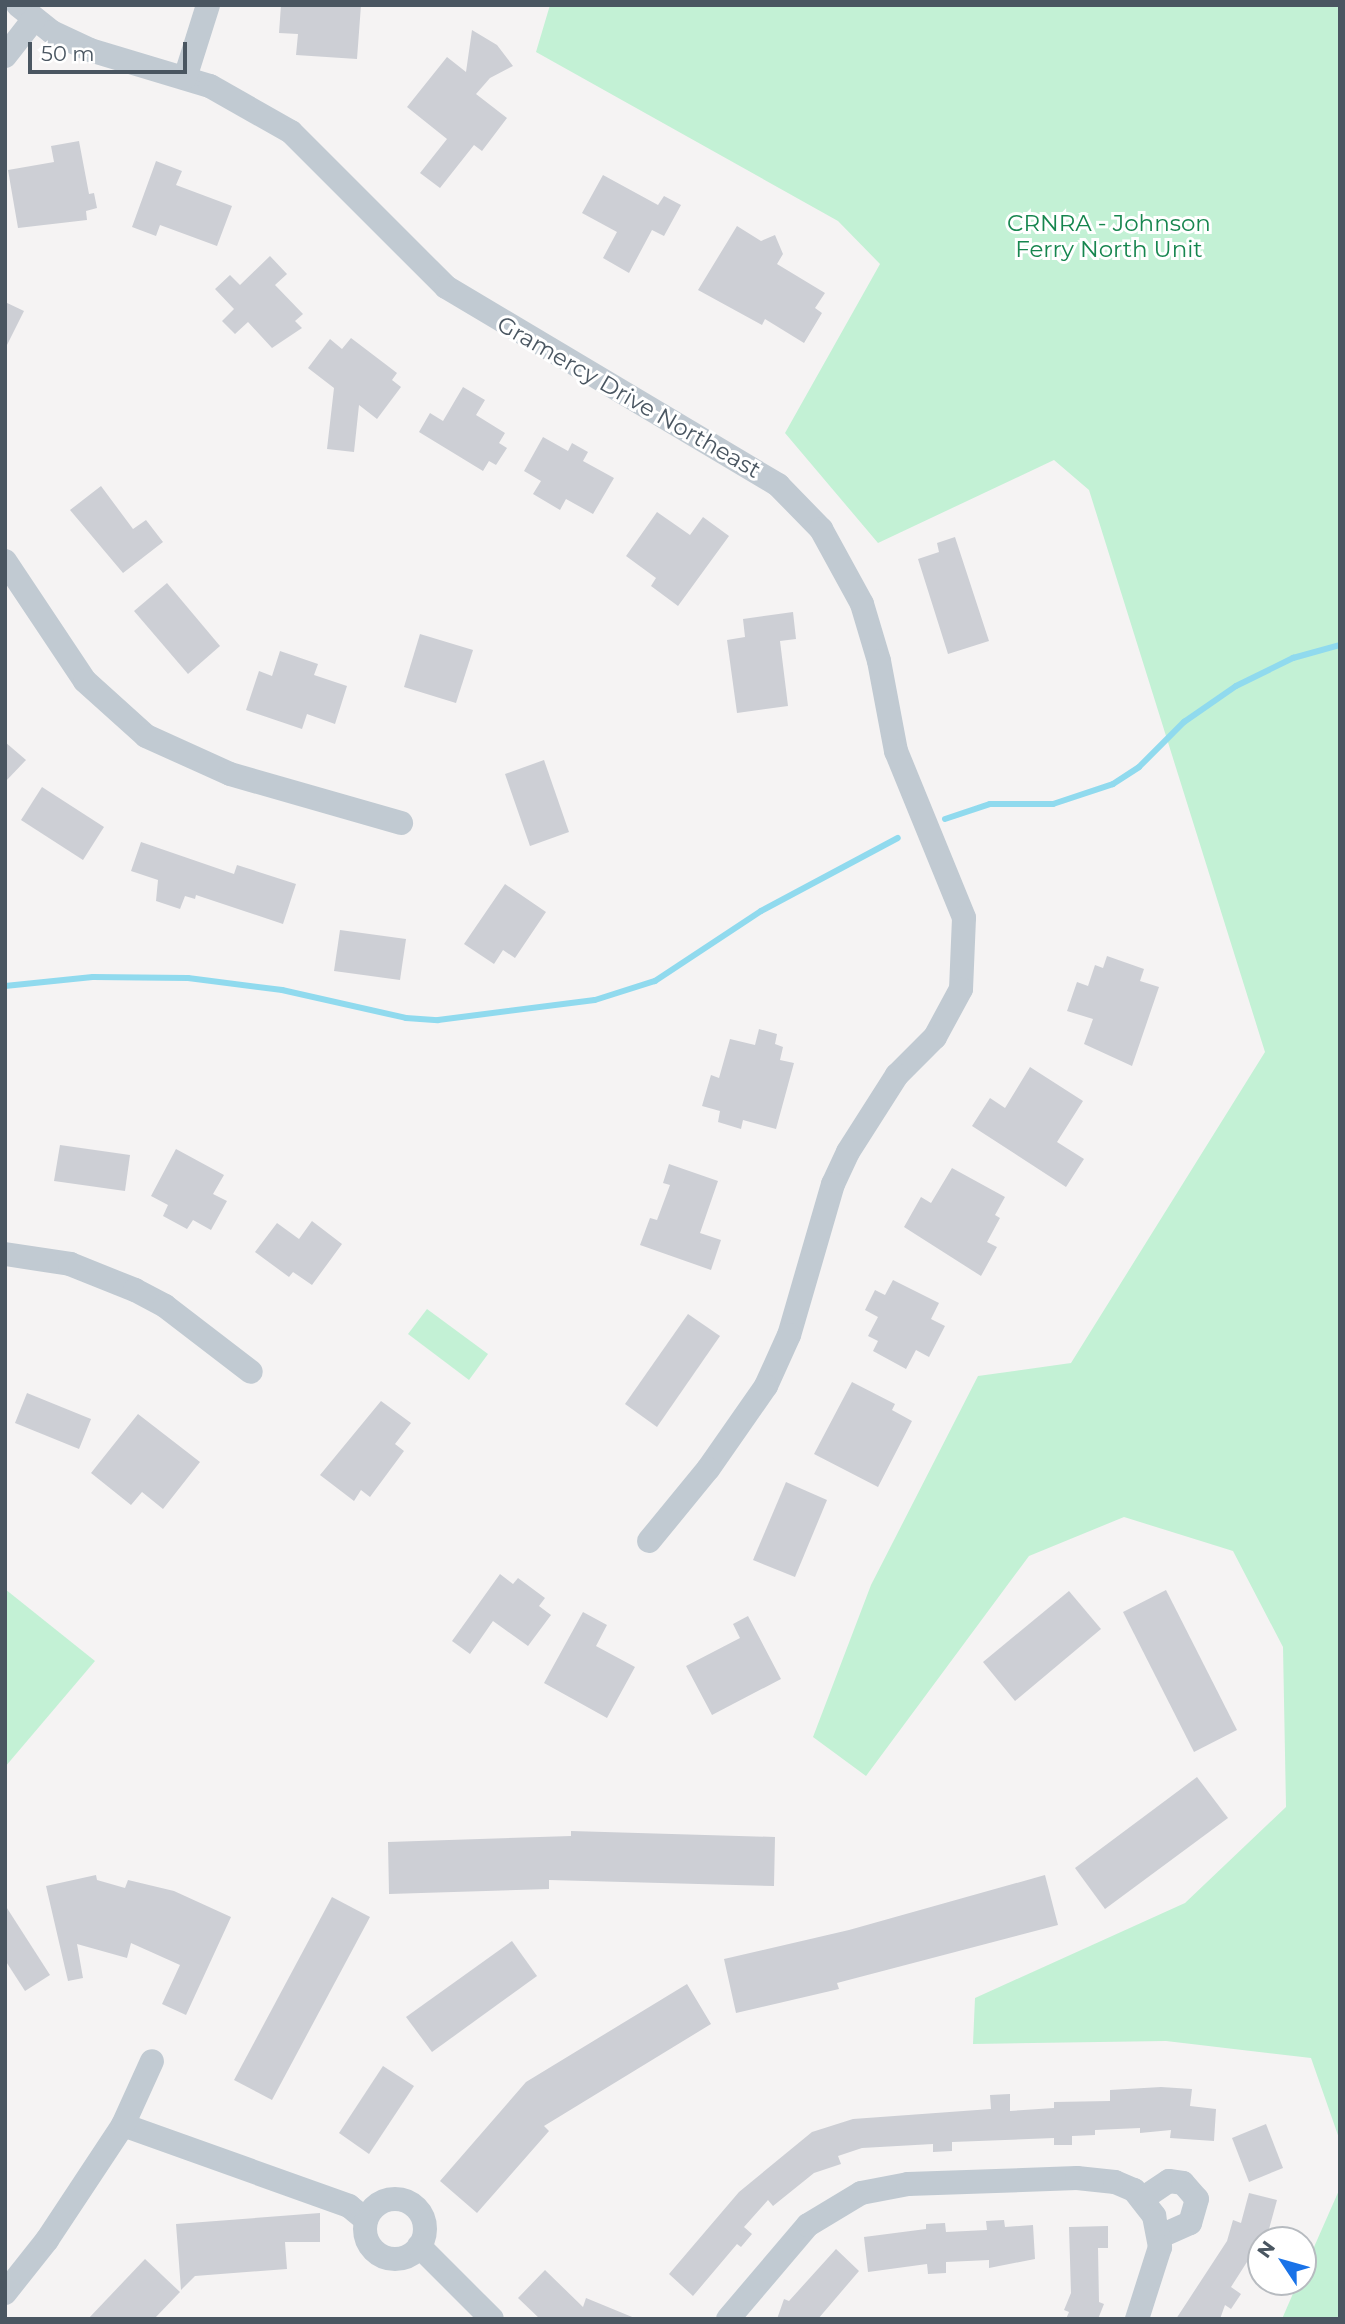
<!DOCTYPE html>
<html>
<head>
<meta charset="utf-8">
<style>
	body { margin:0 }
	#map { position:relative; width:1345px; height:2324px; overflow:hidden; background:#f5f3f3; font-family:Montserrat,sans-serif }
	div>[style] { position:absolute }
	.green>* { inset:0; background:#c3f1d5 }
	.stream>* { height:6px; margin:-3px; padding:0 3px; transform-origin:3px; border-radius:3px; background:#90daee }
	.building>* { inset:0; background:#cdcfd5 }
	.street>* { height:24px; margin:-12px; padding:0 12px; transform-origin:12px; border-radius:12px; background:#c1cad2 }
	.street>.ring { margin:-12px; padding:0; box-sizing:content-box; background:none; border:24px solid #c1cad2; border-radius:50% }
	span { translate:-50% -50%; white-space:nowrap; text-align:center; line-height:1.15; -webkit-text-stroke:6px #fff; paint-order:stroke }
	.park-label { font-size:23px; color:#17864f }
	.street-label { font-size:23px; color:#4a5661 }
	.frame { position:absolute; inset:0; border:7px solid #4a5661; pointer-events:none }
	.north { position:absolute; left:1247px; top:2226px; width:70px; height:70px; box-sizing:border-box; background:#fff; border:2px solid #b7bbc0; border-radius:50%; rotate:306deg; font-size:19px; font-weight:700; line-height:28px; text-align:center; color:#4a5661 }
	.north::after { content:''; display:block; margin:auto; width:24px; height:32px; background:#1a73e8; clip-path:polygon(50% 0,100% 100%,50% 72%,0 100%) }
	.scale { position:absolute; left:28px; top:42px; width:159px; height:32px; box-sizing:border-box; border:4px solid #4a5661; border-top:0; padding-left:9px; font-size:21px; line-height:24px; white-space:nowrap; color:#4a5661; -webkit-text-stroke:5px #fff; paint-order:stroke }
</style>
</head>
<body>
<div id="map">
	<div class="green">
		<div style="clip-path:polygon(550px 5px,1340px 5px,1340px 2141px,1311px 2058px,1166px 2041px,973px 2044px,975px 1998px,1185px 1903px,1286px 1807px,1283px 1647px,1233px 1551px,1124px 1517px,1029px 1556px,866px 1776px,813px 1737px,871px 1585px,978px 1376px,1071px 1363px,1265px 1052px,1089px 490px,1054px 460px,878px 543px,785px 433px,880px 264px,838px 221px,536px 52px)"></div>
		<div style="clip-path:polygon(427px 1309px,488px 1354px,469px 1380px,408px 1334px)"></div>
		<div style="clip-path:polygon(5px 1589px,95px 1661px,5px 1767px)"></div>
		<div style="clip-path:polygon(1340px 2188px,1340px 2319px,1282px 2319px,1298px 2282px,1303px 2282px,1303px 2272px)"></div>
	</div>
	<div class="stream">
		<div style="left:945px;top:819px;width:47px;rotate:-18.4deg"></div>
		<div style="left:990px;top:804px;width:63px"></div>
		<div style="left:1053px;top:804px;width:63px;rotate:-18.4deg"></div>
		<div style="left:1113px;top:784px;width:31px;rotate:-33deg"></div>
		<div style="left:1139px;top:767px;width:64px;rotate:-45deg"></div>
		<div style="left:1184px;top:722px;width:63px;rotate:-34.7deg"></div>
		<div style="left:1236px;top:686px;width:64px;rotate:-26.2deg"></div>
		<div style="left:1293px;top:658px;width:49px;rotate:-15.5deg"></div>
		<div style="left:5px;top:986px;width:88px;rotate:-5.8deg"></div>
		<div style="left:93px;top:977px;width:95px;rotate:0.6deg"></div>
		<div style="left:188px;top:978px;width:95px;rotate:7.3deg"></div>
		<div style="left:282px;top:990px;width:127px;rotate:12.7deg"></div>
		<div style="left:406px;top:1018px;width:32px;rotate:4deg"></div>
		<div style="left:438px;top:1020px;width:158px;rotate:-7.3deg"></div>
		<div style="left:595px;top:1000px;width:63px;rotate:-17.6deg"></div>
		<div style="left:655px;top:981px;width:127px;rotate:-33.4deg"></div>
		<div style="left:761px;top:911px;width:155px;rotate:-28.1deg"></div>
	</div>
	<div class="building">
		<div style="clip-path:polygon(281px 5px,361px 5px,357px 59px,296px 55px,298px 34px,279px 33px)"></div>
		<div style="clip-path:polygon(472px 30px,497px 45px,513px 66px,490px 78px,476px 94px,507px 118px,482px 151px,474px 145px,440px 188px,420px 173px,447px 139px,407px 107px,447px 57px,466px 72px)"></div>
		<div style="clip-path:polygon(79px 141px,89px 194px,94px 193px,97px 208px,86px 211px,87px 220px,18px 228px,8px 170px,54px 162px,51px 146px)"></div>
		<div style="clip-path:polygon(156px 161px,182px 171px,176px 185px,232px 206px,217px 246px,160px 225px,156px 236px,132px 227px)"></div>
		<div style="clip-path:polygon(603px 175px,658px 205px,664px 196px,681px 205px,664px 236px,652px 230px,629px 273px,603px 258px,617px 232px,582px 213px)"></div>
		<div style="clip-path:polygon(737px 226px,761px 241px,775px 235px,783px 254px,777px 264px,825px 293px,815px 308px,822px 313px,804px 343px,765px 319px,762px 325px,698px 290px)"></div>
		<div style="clip-path:polygon(270px 256px,287px 274px,275px 285px,303px 314px,295px 321px,302px 328px,272px 348px,248px 322px,235px 334px,222px 321px,234px 309px,215px 289px,230px 275px,240px 285px)"></div>
		<div style="clip-path:polygon(5px 302px,24px 311px,5px 349px)"></div>
		<div style="clip-path:polygon(351px 338px,397px 373px,392px 380px,401px 387px,377px 419px,359px 405px,354px 452px,327px 449px,334px 388px,308px 368px,330px 339px,342px 349px)"></div>
		<div style="clip-path:polygon(463px 387px,485px 400px,476px 415px,505px 433px,499px 443px,507px 448px,496px 465px,489px 461px,483px 471px,419px 432px,430px 413px,443px 421px)"></div>
		<div style="clip-path:polygon(543px 437px,568px 451px,572px 443px,588px 452px,583px 461px,614px 478px,593px 514px,566px 499px,560px 510px,533px 494px,541px 481px,524px 471px)"></div>
		<div style="clip-path:polygon(101px 486px,133px 529px,146px 520px,163px 542px,123px 573px,70px 510px)"></div>
		<div style="clip-path:polygon(657px 512px,690px 535px,703px 517px,729px 536px,678px 606px,651px 586px,656px 578px,626px 556px)"></div>
		<div style="clip-path:polygon(955px 537px,989px 641px,948px 654px,918px 559px,939px 552px,937px 543px)"></div>
		<div style="clip-path:polygon(167px 583px,220px 646px,188px 674px,134px 611px)"></div>
		<div style="clip-path:polygon(793px 612px,796px 639px,780px 641px,788px 706px,737px 713px,727px 640px,745px 637px,743px 619px)"></div>
		<div style="clip-path:polygon(420px 634px,473px 650px,456px 703px,404px 687px)"></div>
		<div style="clip-path:polygon(280px 651px,318px 664px,314px 675px,347px 686px,335px 724px,307px 714px,302px 729px,246px 710px,259px 671px,272px 676px)"></div>
		<div style="clip-path:polygon(5px 742px,26px 760px,5px 782px)"></div>
		<div style="clip-path:polygon(544px 760px,569px 832px,530px 846px,505px 774px)"></div>
		<div style="clip-path:polygon(42px 787px,104px 827px,83px 860px,21px 820px)"></div>
		<div style="clip-path:polygon(141px 842px,234px 874px,237px 865px,296px 884px,283px 924px,196px 895px,195px 899px,185px 896px,180px 909px,156px 901px,158px 880px,131px 871px)"></div>
		<div style="clip-path:polygon(505px 884px,546px 912px,515px 958px,503px 950px,494px 964px,464px 944px)"></div>
		<div style="clip-path:polygon(340px 930px,406px 939px,400px 980px,334px 971px)"></div>
		<div style="clip-path:polygon(1107px 956px,1144px 969px,1140px 981px,1159px 987px,1132px 1066px,1084px 1044px,1093px 1019px,1067px 1011px,1077px 982px,1088px 986px,1095px 965px,1103px 968px)"></div>
		<div style="clip-path:polygon(759px 1029px,777px 1034px,775px 1044px,783px 1047px,780px 1060px,794px 1063px,776px 1129px,743px 1120px,741px 1129px,718px 1122px,720px 1111px,702px 1106px,711px 1075px,719px 1078px,730px 1039px,755px 1045px)"></div>
		<div style="clip-path:polygon(1030px 1067px,1083px 1101px,1057px 1142px,1084px 1159px,1066px 1187px,972px 1126px,990px 1098px,1005px 1108px)"></div>
		<div style="clip-path:polygon(60px 1145px,130px 1155px,125px 1191px,54px 1181px)"></div>
		<div style="clip-path:polygon(176px 1149px,224px 1175px,213px 1194px,227px 1201px,211px 1230px,193px 1220px,187px 1229px,163px 1216px,168px 1205px,151px 1196px)"></div>
		<div style="clip-path:polygon(669px 1164px,718px 1181px,700px 1233px,721px 1240px,711px 1270px,640px 1245px,650px 1218px,657px 1220px,670px 1185px,663px 1183px)"></div>
		<div style="clip-path:polygon(952px 1168px,1005px 1197px,995px 1215px,1000px 1218px,987px 1242px,997px 1247px,981px 1276px,904px 1227px,921px 1197px,931px 1203px)"></div>
		<div style="clip-path:polygon(312px 1221px,342px 1244px,312px 1285px,293px 1272px,289px 1277px,255px 1252px,277px 1223px,299px 1239px)"></div>
		<div style="clip-path:polygon(893px 1280px,939px 1303px,931px 1319px,945px 1326px,929px 1357px,916px 1350px,906px 1369px,873px 1351px,878px 1341px,868px 1336px,878px 1317px,865px 1310px,875px 1290px,885px 1295px)"></div>
		<div style="clip-path:polygon(688px 1314px,720px 1336px,657px 1427px,625px 1404px)"></div>
		<div style="clip-path:polygon(852px 1382px,895px 1404px,892px 1410px,912px 1421px,878px 1487px,814px 1454px)"></div>
		<div style="clip-path:polygon(27px 1393px,91px 1419px,79px 1449px,15px 1423px)"></div>
		<div style="clip-path:polygon(381px 1401px,411px 1423px,395px 1444px,404px 1451px,370px 1497px,361px 1490px,354px 1501px,320px 1475px)"></div>
		<div style="clip-path:polygon(138px 1414px,200px 1462px,163px 1509px,142px 1492px,131px 1505px,91px 1473px)"></div>
		<div style="clip-path:polygon(786px 1482px,827px 1500px,795px 1577px,753px 1560px)"></div>
		<div style="clip-path:polygon(500px 1574px,513px 1584px,518px 1578px,545px 1598px,539px 1606px,551px 1615px,528px 1646px,493px 1621px,470px 1654px,452px 1641px)"></div>
		<div style="clip-path:polygon(1166px 1590px,1237px 1730px,1194px 1752px,1123px 1612px)"></div>
		<div style="clip-path:polygon(1069px 1591px,1101px 1629px,1015px 1701px,983px 1662px)"></div>
		<div style="clip-path:polygon(583px 1612px,607px 1625px,596px 1646px,635px 1667px,607px 1718px,544px 1683px)"></div>
		<div style="clip-path:polygon(748px 1616px,781px 1679px,712px 1715px,686px 1666px,740px 1638px,733px 1624px)"></div>
		<div style="clip-path:polygon(1197px 1777px,1228px 1818px,1105px 1909px,1075px 1868px)"></div>
		<div style="clip-path:polygon(571px 1831px,775px 1837px,774px 1886px,549px 1880px,549px 1889px,389px 1894px,388px 1842px,571px 1836px)"></div>
		<div style="clip-path:polygon(96px 1875px,97px 1880px,125px 1888px,128px 1880px,174px 1891px,231px 1917px,186px 2015px,162px 2004px,180px 1965px,131px 1943px,127px 1958px,77px 1944px,83px 1978px,68px 1981px,46px 1886px)"></div>
		<div style="clip-path:polygon(1045px 1875px,1058px 1925px,837px 1983px,839px 1989px,736px 2013px,724px 1959px,849px 1930px)"></div>
		<div style="clip-path:polygon(332px 1897px,370px 1917px,272px 2100px,234px 2080px)"></div>
		<div style="clip-path:polygon(5px 1905px,50px 1975px,25px 1991px,5px 1960px)"></div>
		<div style="clip-path:polygon(512px 1941px,537px 1976px,432px 2052px,406px 2017px)"></div>
		<div style="clip-path:polygon(687px 1984px,711px 2024px,544px 2126px,549px 2131px,477px 2213px,440px 2181px,526px 2082px)"></div>
		<div style="clip-path:polygon(383px 2066px,414px 2086px,369px 2154px,339px 2133px)"></div>
		<div style="clip-path:polygon(1161px 2087px,1192px 2089px,1190px 2106px,1216px 2109px,1214px 2141px,1170px 2138px,1171px 2130px,1140px 2133px,1140px 2128px,1095px 2130px,1095px 2135px,1072px 2136px,1072px 2145px,1054px 2145px,1054px 2138px,952px 2142px,952px 2151px,933px 2152px,933px 2144px,862px 2148px,838px 2156px,841px 2164px,814px 2173px,773px 2206px,768px 2200px,744px 2227px,752px 2234px,741px 2247px,737px 2244px,693px 2296px,669px 2274px,739px 2192px,812px 2132px,853px 2119px,991px 2109px,990px 2095px,1010px 2094px,1010px 2111px,1054px 2108px,1054px 2102px,1110px 2101px,1110px 2090px)"></div>
		<div style="clip-path:polygon(1266px 2124px,1283px 2168px,1249px 2182px,1232px 2138px)"></div>
		<div style="clip-path:polygon(1249px 2193px,1277px 2200px,1266px 2240px,1261px 2240px,1231px 2287px,1241px 2294px,1231px 2309px,1225px 2305px,1220px 2319px,1176px 2319px,1227px 2241px,1233px 2220px,1241px 2223px)"></div>
		<div style="clip-path:polygon(320px 2213px,320px 2242px,285px 2242px,287px 2269px,195px 2276px,181px 2290px,176px 2224px)"></div>
		<div style="clip-path:polygon(1004px 2220px,1005px 2227px,1033px 2225px,1035px 2259px,989px 2268px,989px 2260px,946px 2262px,946px 2273px,928px 2274px,927px 2264px,868px 2272px,864px 2237px,926px 2229px,926px 2224px,945px 2223px,946px 2232px,987px 2230px,986px 2221px)"></div>
		<div style="clip-path:polygon(1108px 2226px,1108px 2248px,1098px 2248px,1099px 2302px,1104px 2304px,1098px 2319px,1066px 2319px,1069px 2312px,1064px 2310px,1071px 2293px,1069px 2227px)"></div>
		<div style="clip-path:polygon(836px 2249px,859px 2271px,818px 2319px,777px 2319px,784px 2299px,789px 2301px)"></div>
		<div style="clip-path:polygon(145px 2259px,180px 2292px,154px 2319px,88px 2319px)"></div>
		<div style="clip-path:polygon(545px 2270px,583px 2307px,586px 2298px,637px 2319px,540px 2319px,518px 2298px)"></div>
	</div>
	<div class="street">
		<div style="left:18px;top:5px;width:43px;rotate:38.5deg"></div>
		<div style="left:52px;top:32px;width:42px;rotate:25.3deg"></div>
		<div style="left:90px;top:50px;width:125px;rotate:16.7deg"></div>
		<div style="left:210px;top:86px;width:93px;rotate:29.6deg"></div>
		<div style="left:291px;top:132px;width:219px;rotate:45deg"></div>
		<div style="left:446px;top:287px;width:387px;rotate:30.8deg"></div>
		<div style="left:778px;top:485px;width:62px;rotate:45.7deg"></div>
		<div style="left:821px;top:529px;width:85px;rotate:61.3deg"></div>
		<div style="left:862px;top:604px;width:59px;rotate:73.4deg"></div>
		<div style="left:879px;top:661px;width:92px;rotate:79.3deg"></div>
		<div style="left:896px;top:751px;width:180px;rotate:67.8deg"></div>
		<div style="left:964px;top:918px;width:71px;rotate:92.4deg"></div>
		<div style="left:961px;top:989px;width:55px;rotate:118.4deg"></div>
		<div style="left:935px;top:1037px;width:54px;rotate:135deg"></div>
		<div style="left:897px;top:1075px;width:91px;rotate:122.5deg"></div>
		<div style="left:848px;top:1152px;width:35px;rotate:115deg"></div>
		<div style="left:833px;top:1184px;width:157px;rotate:106.2deg"></div>
		<div style="left:789px;top:1335px;width:56px;rotate:114.3deg"></div>
		<div style="left:766px;top:1386px;width:101px;rotate:124.9deg"></div>
		<div style="left:708px;top:1469px;width:93px;rotate:129.3deg"></div>
		<div style="left:5px;top:56px;width:47px;rotate:-51.9deg"></div>
		<div style="left:185px;top:78px;width:77px;rotate:-72.5deg"></div>
		<div style="left:5px;top:561px;width:144px;rotate:56.3deg"></div>
		<div style="left:85px;top:681px;width:82px;rotate:42deg"></div>
		<div style="left:146px;top:736px;width:92px;rotate:24.3deg"></div>
		<div style="left:230px;top:774px;width:178px;rotate:16deg"></div>
		<div style="left:5px;top:1254px;width:66px;rotate:8.7deg"></div>
		<div style="left:70px;top:1264px;width:70px;rotate:21.8deg"></div>
		<div style="left:135px;top:1290px;width:34px;rotate:28deg"></div>
		<div style="left:165px;top:1306px;width:108px;rotate:37.5deg"></div>
		<div style="left:123px;top:2125px;width:240px;rotate:19.7deg"></div>
		<div style="left:349px;top:2206px;width:22px;rotate:39deg"></div>
		<div class="ring" style="left:365px;top:2199px;width:36px;height:36px"></div>
		<div style="left:1142px;top:2199px;width:32px;rotate:-34deg"></div>
		<div style="left:1169px;top:2181px;width:14px;rotate:8deg"></div>
		<div style="left:1183px;top:2183px;width:21px;rotate:49deg"></div>
		<div style="left:1197px;top:2199px;width:25px;rotate:106deg"></div>
		<div style="left:1190px;top:2223px;width:32px;rotate:156deg"></div>
		<div style="left:419px;top:2246px;width:103px;rotate:45deg"></div>
		<div style="left:5px;top:2293px;width:68px;rotate:-51.6deg"></div>
		<div style="left:47px;top:2240px;width:138px;rotate:-56.5deg"></div>
		<div style="left:123px;top:2125px;width:70px;rotate:-65.6deg"></div>
		<div style="left:728px;top:2319px;width:123px;rotate:-49.6deg"></div>
		<div style="left:808px;top:2225px;width:62px;rotate:-31.1deg"></div>
		<div style="left:861px;top:2193px;width:48px;rotate:-10.8deg"></div>
		<div style="left:908px;top:2184px;width:169px;rotate:-2deg"></div>
		<div style="left:1077px;top:2178px;width:38px;rotate:6deg"></div>
		<div style="left:1115px;top:2182px;width:21px;rotate:23deg"></div>
		<div style="left:1134px;top:2190px;width:33px;rotate:52deg"></div>
		<div style="left:1154px;top:2216px;width:32px;rotate:79deg"></div>
		<div style="left:1160px;top:2247px;width:76px;rotate:107.7deg"></div>
	</div>
	<div class="park-label">
		<span style="left:1109px;top:236px">CRNRA - Johnson<br>Ferry North Unit</span>
	</div>
	<div class="street-label">
		<span style="left:629px;top:397px;rotate:30deg">Gramercy Drive Northeast</span>
	</div>
	<div class="frame"></div>
	<div class="north">N</div>
	<div class="scale">50 m</div>
</div>
</body>
</html>
